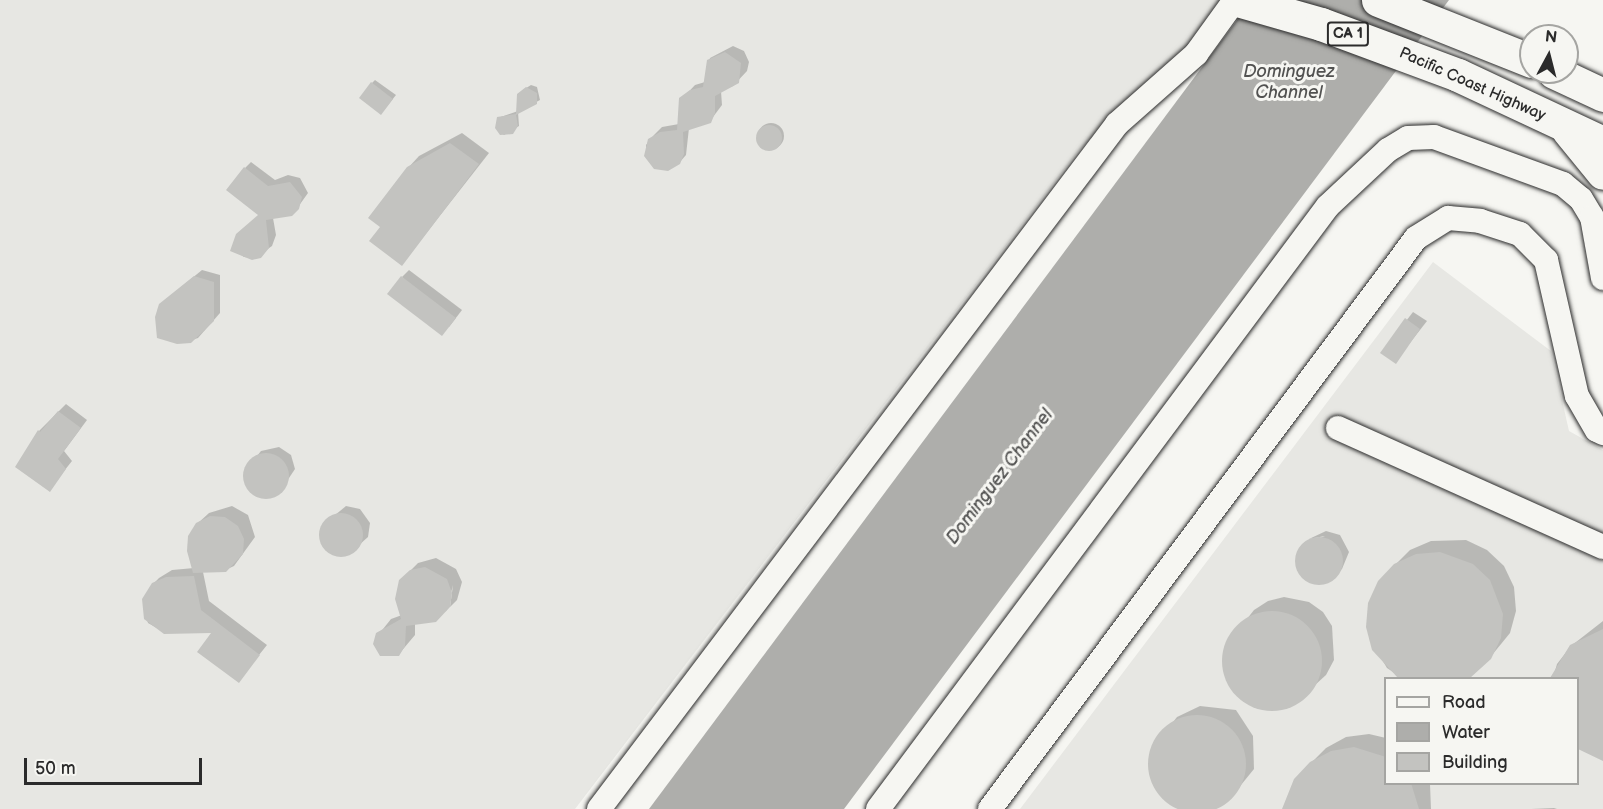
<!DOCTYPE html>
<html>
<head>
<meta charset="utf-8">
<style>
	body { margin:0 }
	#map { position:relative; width:1603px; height:809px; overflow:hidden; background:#f6f6f2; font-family:"Balsamiq Sans",sans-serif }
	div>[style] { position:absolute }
	.built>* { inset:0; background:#e7e7e3 }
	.water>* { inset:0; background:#aeaeab }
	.shadow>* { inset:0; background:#0003 }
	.round { border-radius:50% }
	.building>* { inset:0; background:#c3c3c0 }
	.roads { filter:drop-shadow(0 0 2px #2b2b2b) drop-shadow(0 0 2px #2b2b2b) }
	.minor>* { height:24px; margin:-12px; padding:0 12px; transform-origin:12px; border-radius:12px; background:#f6f6f2 }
	.highway>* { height:33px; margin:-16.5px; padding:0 16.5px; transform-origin:16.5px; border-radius:16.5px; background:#f6f6f2 }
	span { translate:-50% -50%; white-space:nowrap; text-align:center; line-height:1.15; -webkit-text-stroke:6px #f6f6f2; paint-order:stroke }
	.shield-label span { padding:2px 4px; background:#f6f6f2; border:2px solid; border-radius:4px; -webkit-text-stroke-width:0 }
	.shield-label { font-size:15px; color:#2b2b2b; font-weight:700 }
	.street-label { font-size:16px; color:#2b2b2b }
	.water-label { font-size:18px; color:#525251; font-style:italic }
	.legend { position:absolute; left:1384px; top:677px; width:195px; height:108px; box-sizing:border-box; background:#f6f6f2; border:2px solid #a5a5a2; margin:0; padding:8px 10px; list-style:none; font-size:18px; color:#2b2b2b }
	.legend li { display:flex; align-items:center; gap:12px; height:30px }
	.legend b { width:30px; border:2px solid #a5a5a2 }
	.north { position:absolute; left:1519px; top:24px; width:60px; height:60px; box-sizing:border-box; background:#f6f6f2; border:2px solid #a5a5a2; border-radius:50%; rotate:7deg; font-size:16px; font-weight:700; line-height:24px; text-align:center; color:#2b2b2b }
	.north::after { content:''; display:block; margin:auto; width:21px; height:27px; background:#2b2b2b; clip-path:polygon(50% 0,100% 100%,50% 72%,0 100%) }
	.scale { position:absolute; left:24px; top:758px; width:178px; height:27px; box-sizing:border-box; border:3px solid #2b2b2b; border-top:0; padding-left:8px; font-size:18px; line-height:21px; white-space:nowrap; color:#2b2b2b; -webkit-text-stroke:4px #f6f6f2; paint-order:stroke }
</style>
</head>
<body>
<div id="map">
	<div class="built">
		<div style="clip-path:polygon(0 0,1227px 0,1207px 28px,1079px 150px,575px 809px,0 809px)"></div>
		<div style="clip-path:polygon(evenodd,1433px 262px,1551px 351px,1569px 431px,1603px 450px,1603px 809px,1020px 809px,1433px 262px,1386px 678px,1578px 678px,1578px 784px,1386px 784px,1386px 678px)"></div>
	</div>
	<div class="water">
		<div style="clip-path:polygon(1252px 0,1449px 0,844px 809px,649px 809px)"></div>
	</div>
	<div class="shadow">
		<div style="clip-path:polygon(733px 46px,744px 51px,749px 62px,747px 71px,733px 86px,721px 91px,722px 105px,710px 121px,689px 128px,686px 155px,679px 163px,646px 158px,646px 145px,654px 135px,662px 127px,679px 124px,679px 102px,695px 85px,705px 82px,710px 58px)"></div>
		<div style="clip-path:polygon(375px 80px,396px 95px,384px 110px,372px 83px)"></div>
		<div style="clip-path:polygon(531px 85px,537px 87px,540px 100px,518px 112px,519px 126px,504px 135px,497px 128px,498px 118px,518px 111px,523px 90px)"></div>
		<div class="round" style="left:758px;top:123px;width:26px;height:26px"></div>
		<div style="clip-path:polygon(462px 133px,489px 153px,402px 264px,408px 168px,419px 156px)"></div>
		<div style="clip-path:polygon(251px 162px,275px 180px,288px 175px,300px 178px,308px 193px,298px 207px,273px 218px,276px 235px,272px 246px,255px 258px,244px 257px,232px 248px,260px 214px,245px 168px)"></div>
		<div style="clip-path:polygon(202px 270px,220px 275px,220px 313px,198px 338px,182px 343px,164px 301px)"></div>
		<div style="clip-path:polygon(409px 270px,462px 310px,449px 327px,402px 277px)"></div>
		<div style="clip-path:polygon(1413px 312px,1427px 321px,1395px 362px,1382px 352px)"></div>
		<div style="clip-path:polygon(66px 404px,87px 420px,64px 451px,72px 461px,49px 490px,39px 431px)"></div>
		<div style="clip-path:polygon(279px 447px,291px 455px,295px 469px,279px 493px,264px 498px,248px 489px,245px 471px,261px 451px)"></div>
		<div style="clip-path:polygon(232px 506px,248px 515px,255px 537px,234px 566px,221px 572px,203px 572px,209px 601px,267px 645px,238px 681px,215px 631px,164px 632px,148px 623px,143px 605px,150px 587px,159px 578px,172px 570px,194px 568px,197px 524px,209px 513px)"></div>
		<div style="clip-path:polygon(346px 506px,360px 509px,370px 523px,368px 537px,349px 554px,335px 555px,322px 543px,323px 525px)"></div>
		<div style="clip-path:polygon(1326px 531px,1340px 535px,1349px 552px,1342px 569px,1321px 583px,1303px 577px,1297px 563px,1304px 545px,1325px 536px,1309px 539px)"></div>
		<div style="clip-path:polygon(1466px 540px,1487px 550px,1504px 566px,1514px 587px,1516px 611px,1510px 633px,1488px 660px,1466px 678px,1402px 678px,1387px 668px,1369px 638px,1395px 565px,1410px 550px,1431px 541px)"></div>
		<div style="clip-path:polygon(436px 558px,456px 569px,462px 582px,457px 600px,450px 607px,453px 585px,447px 610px,431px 622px,415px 623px,415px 635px,399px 654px,375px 639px,391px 619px,402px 615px,407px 574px,418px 563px)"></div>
		<div style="clip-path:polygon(1284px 597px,1309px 602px,1323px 612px,1332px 626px,1334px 660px,1326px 675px,1292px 706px,1258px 708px,1243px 701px,1227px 681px,1225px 647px,1254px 610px,1268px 601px)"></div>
		<div style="clip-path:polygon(1603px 621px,1603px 756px,1578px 746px,1578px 678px,1553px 678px,1557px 664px,1571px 646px)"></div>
		<div style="clip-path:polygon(1200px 706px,1236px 710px,1253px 736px,1254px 769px,1228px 801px,1207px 809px,1180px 809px,1161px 796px,1149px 765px,1152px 749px,1177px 717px)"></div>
		<div style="clip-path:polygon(1369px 734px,1386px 738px,1386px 784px,1430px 784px,1431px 809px,1287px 809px,1311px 763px,1326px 748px,1346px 737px)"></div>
		<div style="clip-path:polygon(1554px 808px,1557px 809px,1529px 809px,1531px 809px)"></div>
	</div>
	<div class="building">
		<div style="clip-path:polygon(725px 52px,741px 63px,739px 83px,715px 96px,715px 113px,711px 123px,683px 132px,684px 154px,680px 164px,668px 171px,654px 169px,644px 156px,648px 139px,660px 132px,677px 130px,679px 98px,690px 90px,703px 87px,707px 60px)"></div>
		<div style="clip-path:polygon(371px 82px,393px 99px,381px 115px,359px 98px)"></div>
		<div style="clip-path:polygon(526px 87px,537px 93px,537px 104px,516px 115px,518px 126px,513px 134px,500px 135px,495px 128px,497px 117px,516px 114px,517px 94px)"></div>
		<div class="round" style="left:756px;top:125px;width:26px;height:26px"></div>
		<div style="clip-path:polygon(450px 143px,479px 164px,402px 266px,369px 241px,380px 227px,368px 218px,407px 167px)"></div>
		<div style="clip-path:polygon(244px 167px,268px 186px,290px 182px,302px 197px,299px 209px,292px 216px,266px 220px,269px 248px,261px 258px,252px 260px,230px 251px,236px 234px,258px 215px,226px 190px)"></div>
		<div style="clip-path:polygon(194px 276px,214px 282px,214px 321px,191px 343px,177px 344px,157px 338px,155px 317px,159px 304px)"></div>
		<div style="clip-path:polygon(401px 276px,456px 318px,442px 336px,387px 294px)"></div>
		<div style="clip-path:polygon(1405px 318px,1420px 329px,1396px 364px,1380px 353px)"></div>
		<div style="clip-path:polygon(58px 411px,81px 428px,58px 459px,66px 469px,50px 492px,15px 467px,38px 430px,40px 432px)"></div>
		<div class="round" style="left:243px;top:453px;width:46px;height:46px"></div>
		<div class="round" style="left:319px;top:513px;width:44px;height:44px"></div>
		<div style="clip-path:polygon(210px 516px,225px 517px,238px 526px,244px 539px,243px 554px,226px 572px,193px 573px,187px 551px,188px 536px,196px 523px)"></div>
		<div class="round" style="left:1295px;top:537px;width:48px;height:48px"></div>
		<div style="clip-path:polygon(1440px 552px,1473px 564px,1490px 580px,1503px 614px,1501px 638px,1491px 659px,1470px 678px,1398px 678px,1372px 650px,1366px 627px,1368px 603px,1378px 581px,1394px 564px,1416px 554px)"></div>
		<div style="clip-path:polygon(425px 567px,447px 579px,452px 593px,450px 607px,436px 622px,406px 626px,405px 646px,399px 656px,380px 656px,373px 644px,376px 633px,401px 619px,395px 599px,399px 580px,410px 570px)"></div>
		<div style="clip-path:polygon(194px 576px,201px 610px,260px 655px,239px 683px,197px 652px,211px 633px,164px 634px,144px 619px,142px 599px,152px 583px,166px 577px)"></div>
		<div class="round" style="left:1222px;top:611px;width:100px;height:100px"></div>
		<div style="clip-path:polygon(1603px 629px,1603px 761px,1578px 749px,1578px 678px,1550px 678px,1570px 645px)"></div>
		<div class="round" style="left:1148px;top:715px;width:98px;height:98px"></div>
		<div style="clip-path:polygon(1354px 747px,1386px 757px,1386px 783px,1411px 783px,1419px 809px,1282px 809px,1294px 779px,1310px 762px,1331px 751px)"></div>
	</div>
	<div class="roads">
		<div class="minor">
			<div style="left:1338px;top:428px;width:290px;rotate:24.2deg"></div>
			<div style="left:599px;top:809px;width:859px;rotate:-52.9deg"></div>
			<div style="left:1117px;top:124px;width:106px;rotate:-41.5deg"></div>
			<div style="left:1196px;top:54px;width:67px;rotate:-54.2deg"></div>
			<div style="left:878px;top:809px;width:752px;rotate:-53.27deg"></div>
			<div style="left:1328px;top:206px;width:82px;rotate:-43deg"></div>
			<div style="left:1388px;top:150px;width:23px;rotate:-31deg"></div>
			<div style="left:1408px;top:138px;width:26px;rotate:-2deg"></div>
			<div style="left:1434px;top:137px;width:137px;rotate:20deg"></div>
			<div style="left:1563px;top:184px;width:23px;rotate:40deg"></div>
			<div style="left:1581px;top:199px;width:21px;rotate:59deg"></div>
			<div style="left:1592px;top:217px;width:62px;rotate:79.8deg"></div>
			<div style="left:990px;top:809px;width:712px;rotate:-53.27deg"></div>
			<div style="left:1416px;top:238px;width:38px;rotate:-32deg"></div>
			<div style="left:1448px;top:218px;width:32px;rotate:5deg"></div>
			<div style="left:1480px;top:221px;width:42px;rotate:18deg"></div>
			<div style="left:1520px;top:234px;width:37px;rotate:45deg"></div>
			<div style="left:1546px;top:260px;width:139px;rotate:77.2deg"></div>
			<div style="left:1577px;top:396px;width:39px;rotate:60deg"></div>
			<div style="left:1597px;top:430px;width:7px;rotate:27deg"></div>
		</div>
		<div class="highway">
			<div style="left:1237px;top:0;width:87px;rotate:15.9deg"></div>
			<div style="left:1321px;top:24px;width:146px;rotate:20.4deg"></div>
			<div style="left:1458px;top:75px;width:160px;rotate:25.1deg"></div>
			<div style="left:1378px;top:0;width:165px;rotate:21.7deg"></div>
			<div style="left:1554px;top:72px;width:54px;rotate:25.1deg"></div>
			<div style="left:1568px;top:130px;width:55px;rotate:50.9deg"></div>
		</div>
	</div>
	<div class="shield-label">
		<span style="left:1348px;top:34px">CA 1</span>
	</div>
	<div class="street-label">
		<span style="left:1472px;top:85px;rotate:24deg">Pacific Coast Highway</span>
	</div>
	<div class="water-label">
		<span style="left:1289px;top:83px">Dominguez<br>Channel</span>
		<span style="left:1000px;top:477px;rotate:-53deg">Dominguez Channel</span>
	</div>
	<ul class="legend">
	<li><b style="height:8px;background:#f6f6f2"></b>Road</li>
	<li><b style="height:16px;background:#aeaeab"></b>Water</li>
	<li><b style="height:16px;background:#c3c3c0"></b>Building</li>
	</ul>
	<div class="north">N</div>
	<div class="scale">50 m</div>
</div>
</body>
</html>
